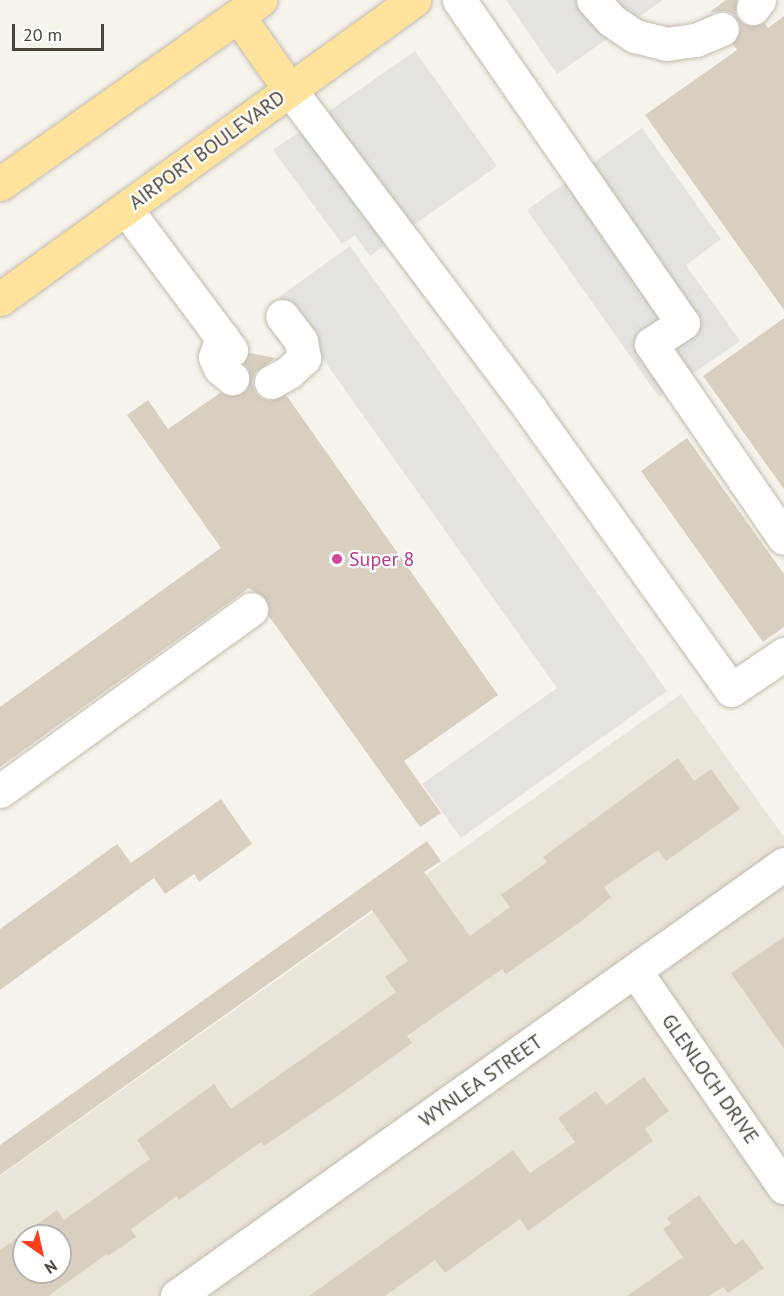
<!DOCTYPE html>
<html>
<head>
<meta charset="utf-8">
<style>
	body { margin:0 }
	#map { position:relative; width:784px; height:1296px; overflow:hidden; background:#f6f3ec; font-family:"PT Sans",sans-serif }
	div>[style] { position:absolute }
	.residential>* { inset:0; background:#eae5da }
	.parking>* { inset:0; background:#e5e3e0 }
	.building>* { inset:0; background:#d8cfc1 }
	.roads { filter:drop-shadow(0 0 2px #c2bbae) drop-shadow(0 0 2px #c2bbae) }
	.minor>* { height:33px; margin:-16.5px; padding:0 16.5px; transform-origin:16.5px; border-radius:16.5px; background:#fff }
	.major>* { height:33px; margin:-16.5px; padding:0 16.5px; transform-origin:16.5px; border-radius:16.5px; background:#ffe39c }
	.dots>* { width:16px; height:16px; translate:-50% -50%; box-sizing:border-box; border:3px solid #fff; border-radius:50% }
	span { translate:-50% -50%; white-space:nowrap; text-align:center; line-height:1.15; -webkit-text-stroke:4.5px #fff; paint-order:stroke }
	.street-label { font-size:20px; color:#4b4439 }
	.hotel-label { font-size:20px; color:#b23c85 }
	.left { translate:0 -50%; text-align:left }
	.north { position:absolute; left:12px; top:1224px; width:60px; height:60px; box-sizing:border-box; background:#fff; border:2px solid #b7b4b0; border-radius:50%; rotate:146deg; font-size:16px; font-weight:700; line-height:24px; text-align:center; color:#4b4439 }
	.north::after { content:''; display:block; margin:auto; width:21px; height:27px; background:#fc3f1d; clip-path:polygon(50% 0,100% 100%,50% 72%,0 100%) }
	.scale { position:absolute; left:12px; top:24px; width:92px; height:27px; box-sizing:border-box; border:3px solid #4b4439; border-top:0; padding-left:8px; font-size:18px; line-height:21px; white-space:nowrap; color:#4b4439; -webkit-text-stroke:4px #fff; paint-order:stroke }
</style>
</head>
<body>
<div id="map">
	<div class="residential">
		<div style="clip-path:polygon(evenodd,681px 694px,784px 837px,784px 1296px,0 1296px,0 1176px,681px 694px,24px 1236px,60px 1236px,60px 1272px,24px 1272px,24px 1236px)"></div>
	</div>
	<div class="parking">
		<div style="clip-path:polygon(506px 0,663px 0,557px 74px)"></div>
		<div style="clip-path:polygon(415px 51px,497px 166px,370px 256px,355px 235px,342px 244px,273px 150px)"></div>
		<div style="clip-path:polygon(642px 128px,721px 239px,686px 265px,740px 341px,659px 397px,527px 210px)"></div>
		<div style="clip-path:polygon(350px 246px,667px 691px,461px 838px,422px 784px,557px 688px,279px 297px)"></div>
	</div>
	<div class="building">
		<div style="clip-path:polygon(726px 0,737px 0,736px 16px,742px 23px,750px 26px,764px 23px,768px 28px,784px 16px,784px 310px,645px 115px,737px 50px,733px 44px,740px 32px,739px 21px,734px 14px,725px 11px,710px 12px)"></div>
		<div style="clip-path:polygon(784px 318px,784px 489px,703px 376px)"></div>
		<div style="clip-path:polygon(249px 353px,275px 358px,255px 373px,252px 382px,255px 392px,261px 398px,270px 401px,286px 395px,498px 695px,404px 761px,441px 813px,420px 827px,268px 615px,266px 599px,249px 588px,0 767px,0 707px,221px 548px,127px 415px,148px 400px,168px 429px,220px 393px,229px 396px,239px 395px,247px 390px,250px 382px,249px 371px,244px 363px)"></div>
		<div style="clip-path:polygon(687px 438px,784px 574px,784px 627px,763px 642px,641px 471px)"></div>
		<div style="clip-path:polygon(evenodd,678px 758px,694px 781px,711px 769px,740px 809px,666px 861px,658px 850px,604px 887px,611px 897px,579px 923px,506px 974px,502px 969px,407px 1036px,412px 1043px,345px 1091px,264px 1146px,261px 1142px,179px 1200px,177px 1196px,131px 1229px,136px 1237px,108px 1256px,107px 1254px,48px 1296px,0 1296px,0 1250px,57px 1210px,64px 1220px,150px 1159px,137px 1140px,214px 1084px,231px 1109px,329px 1040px,396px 992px,385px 977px,408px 961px,372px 910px,0 1175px,0 1145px,427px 841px,441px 861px,424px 872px,470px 936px,510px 907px,501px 895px,547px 862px,543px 857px,678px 758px,24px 1236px,60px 1236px,60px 1272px,24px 1272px,24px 1236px)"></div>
		<div style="clip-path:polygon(221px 799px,252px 844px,199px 882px,194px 874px,165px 894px,154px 878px,0 990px,0 929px,117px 844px,131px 863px)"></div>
		<div style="clip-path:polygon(784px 937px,784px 1049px,731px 973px)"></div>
		<div style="clip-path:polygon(644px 1077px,669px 1111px,645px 1129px,653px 1141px,528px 1231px,520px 1219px,445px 1273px,435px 1260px,385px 1296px,309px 1296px,513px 1150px,530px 1173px,575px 1142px,558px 1118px,596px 1091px,606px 1105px)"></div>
		<div style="clip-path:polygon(699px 1195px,735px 1245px,743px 1239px,764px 1268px,728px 1293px,723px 1287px,709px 1296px,627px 1296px,683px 1257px,663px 1229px,671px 1224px,667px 1218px)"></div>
	</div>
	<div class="roads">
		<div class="minor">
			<div style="left:459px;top:0;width:393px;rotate:55.3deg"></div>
			<div style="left:683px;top:323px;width:38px;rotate:147deg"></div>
			<div style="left:651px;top:344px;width:235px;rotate:55.6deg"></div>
			<div style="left:593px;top:0;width:27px;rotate:48deg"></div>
			<div style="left:611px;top:20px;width:29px;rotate:34deg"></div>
			<div style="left:635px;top:36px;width:32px;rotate:14deg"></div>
			<div style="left:666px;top:44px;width:30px;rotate:-8deg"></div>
			<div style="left:696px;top:40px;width:28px;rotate:-23deg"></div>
			<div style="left:753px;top:8px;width:10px;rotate:-53deg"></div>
			<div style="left:290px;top:90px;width:399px;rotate:53deg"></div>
			<div style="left:530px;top:409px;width:345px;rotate:54.4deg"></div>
			<div style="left:731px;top:690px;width:64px;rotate:-34.2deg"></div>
			<div style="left:126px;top:209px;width:176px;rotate:53.3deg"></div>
			<div style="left:222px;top:337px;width:21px;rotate:109deg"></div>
			<div style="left:215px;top:357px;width:12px;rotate:66deg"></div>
			<div style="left:220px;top:368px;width:16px;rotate:40deg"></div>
			<div style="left:271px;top:382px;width:21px;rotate:-29deg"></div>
			<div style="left:289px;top:372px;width:21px;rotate:-43deg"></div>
			<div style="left:304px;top:358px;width:17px;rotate:-100deg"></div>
			<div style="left:301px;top:341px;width:31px;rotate:-127deg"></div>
			<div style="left:0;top:791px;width:310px;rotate:-35.9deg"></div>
			<div style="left:636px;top:972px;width:261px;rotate:55.5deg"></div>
			<div style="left:177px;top:1296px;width:745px;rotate:-35.44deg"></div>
		</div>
		<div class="major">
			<div style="left:238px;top:16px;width:90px;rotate:54.9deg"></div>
			<div style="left:0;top:184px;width:319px;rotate:-35.3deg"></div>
			<div style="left:0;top:299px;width:511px;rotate:-35.84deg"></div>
		</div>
	</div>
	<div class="dots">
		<div style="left:337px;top:559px;background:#d1479c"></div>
	</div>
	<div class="street-label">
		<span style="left:207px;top:150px;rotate:-36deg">AIRPORT BOULEVARD</span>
		<span style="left:710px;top:1079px;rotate:55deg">GLENLOCH DRIVE</span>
		<span style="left:481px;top:1081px;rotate:-35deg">WYNLEA STREET</span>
	</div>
	<div class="hotel-label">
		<span class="left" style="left:349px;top:559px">Super 8</span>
	</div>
	<div class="north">N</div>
	<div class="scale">20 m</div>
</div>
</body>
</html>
